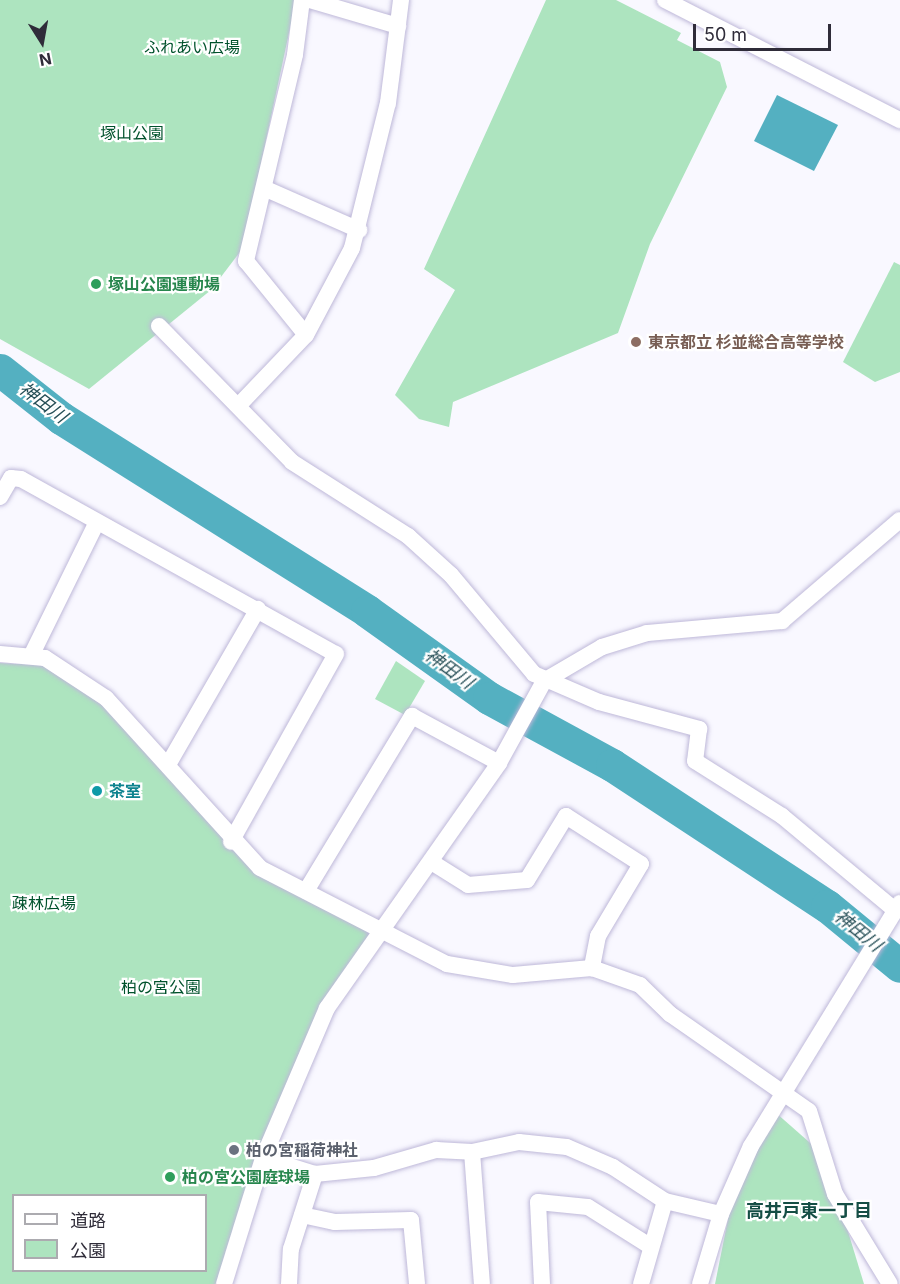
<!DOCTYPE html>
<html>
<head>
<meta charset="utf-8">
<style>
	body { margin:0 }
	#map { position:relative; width:900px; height:1284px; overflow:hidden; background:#f9f8ff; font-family:Inter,"Noto Sans JP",sans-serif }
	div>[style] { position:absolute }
	.green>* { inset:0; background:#ade4bf }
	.water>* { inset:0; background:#54b0c1 }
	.river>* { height:33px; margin:-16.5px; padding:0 16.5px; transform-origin:16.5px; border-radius:16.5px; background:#54b0c1 }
	.roads { filter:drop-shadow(0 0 2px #beb8d9) drop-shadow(0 0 2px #beb8d9) }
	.street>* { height:16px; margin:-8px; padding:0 8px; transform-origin:8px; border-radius:8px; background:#fff }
	.dots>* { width:16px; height:16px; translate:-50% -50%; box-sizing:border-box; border:3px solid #fff; border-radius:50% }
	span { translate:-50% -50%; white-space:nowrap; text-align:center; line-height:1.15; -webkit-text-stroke:4.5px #fff; paint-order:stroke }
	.park-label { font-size:16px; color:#00522c }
	.leisure-label { font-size:16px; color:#27864d; font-weight:700 }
	.left { translate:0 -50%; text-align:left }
	.education-label { font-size:16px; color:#785e54; font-weight:700 }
	.culture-label { font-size:16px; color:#0d838f; font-weight:700 }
	.worship-label { font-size:16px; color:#5b616d; font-weight:700 }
	.water-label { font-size:18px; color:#264f57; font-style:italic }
	.neighbourhood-label { font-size:18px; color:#154e45; font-weight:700 }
	.legend { position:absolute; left:12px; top:1194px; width:195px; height:78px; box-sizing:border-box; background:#fff; border:2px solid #acabb0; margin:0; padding:8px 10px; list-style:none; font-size:18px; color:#2f2c39 }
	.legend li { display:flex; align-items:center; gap:12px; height:30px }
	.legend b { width:30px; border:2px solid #acabb0 }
	.north { position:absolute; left:12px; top:12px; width:60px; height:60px; -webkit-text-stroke:4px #fff; paint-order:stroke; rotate:169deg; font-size:16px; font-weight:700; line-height:24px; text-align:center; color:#2f2c39 }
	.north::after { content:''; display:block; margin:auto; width:21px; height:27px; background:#2f2c39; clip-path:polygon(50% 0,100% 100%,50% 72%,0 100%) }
	.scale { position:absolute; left:693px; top:24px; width:138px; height:27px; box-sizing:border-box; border:3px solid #2f2c39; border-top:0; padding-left:8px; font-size:18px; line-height:21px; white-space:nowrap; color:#2f2c39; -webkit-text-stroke:4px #fff; paint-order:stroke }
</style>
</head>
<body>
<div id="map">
	<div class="green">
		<div style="clip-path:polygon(0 0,296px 0,243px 248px,211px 290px,89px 389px,0 339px)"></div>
		<div style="clip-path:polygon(546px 0,616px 0,681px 33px,677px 40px,720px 62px,727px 87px,650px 244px,618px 333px,453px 402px,449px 427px,419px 419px,395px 395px,455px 290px,424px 269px)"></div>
		<div style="clip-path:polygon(894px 262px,900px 265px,900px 372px,875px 382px,843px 362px)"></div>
		<div style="clip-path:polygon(396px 661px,425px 681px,405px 715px,375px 699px)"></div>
		<div style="clip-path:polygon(evenodd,0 663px,42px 665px,101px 704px,231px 842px,386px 931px,327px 1009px,225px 1284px,0 1284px,0 663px,14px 1196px,206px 1196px,206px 1270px,14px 1270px,14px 1196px)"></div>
		<div style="clip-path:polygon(775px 1112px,825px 1156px,864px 1284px,715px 1284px,729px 1214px)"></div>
	</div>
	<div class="water">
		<div style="clip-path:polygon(777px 95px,838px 125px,814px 171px,754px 141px)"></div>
	</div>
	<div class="river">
		<div style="left:0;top:370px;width:78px;rotate:38.2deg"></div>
		<div style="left:61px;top:418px;width:362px;rotate:32.2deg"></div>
		<div style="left:367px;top:611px;width:150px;rotate:35.5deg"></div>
		<div style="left:489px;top:698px;width:140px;rotate:28.6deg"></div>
		<div style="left:612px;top:765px;width:257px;rotate:33.3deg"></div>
		<div style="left:827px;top:906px;width:94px;rotate:39.4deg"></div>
	</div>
	<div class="roads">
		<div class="street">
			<div style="left:302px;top:0;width:55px;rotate:97.3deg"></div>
			<div style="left:295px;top:55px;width:212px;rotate:103.4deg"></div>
			<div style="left:246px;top:261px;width:95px;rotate:51deg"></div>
			<div style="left:310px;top:0;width:92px;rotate:16.5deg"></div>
			<div style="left:665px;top:0;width:264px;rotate:27.1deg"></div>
			<div style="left:266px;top:189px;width:102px;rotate:23.8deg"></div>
			<div style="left:159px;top:326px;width:190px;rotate:45.6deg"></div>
			<div style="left:292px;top:462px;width:138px;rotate:32.5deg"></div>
			<div style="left:408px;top:536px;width:58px;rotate:42.2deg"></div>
			<div style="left:451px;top:575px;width:129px;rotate:50deg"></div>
			<div style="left:534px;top:674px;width:71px;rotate:23.3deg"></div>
			<div style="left:599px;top:702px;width:104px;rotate:15.1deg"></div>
			<div style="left:699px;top:729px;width:32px;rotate:97deg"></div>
			<div style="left:695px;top:761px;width:103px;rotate:32.3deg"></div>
			<div style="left:782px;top:816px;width:147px;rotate:39.8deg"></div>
			<div style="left:240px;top:404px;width:95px;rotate:-46.3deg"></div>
			<div style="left:306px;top:335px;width:98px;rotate:-62.1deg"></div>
			<div style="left:352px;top:248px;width:149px;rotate:-76.1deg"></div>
			<div style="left:388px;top:103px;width:104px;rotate:-82.8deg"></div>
			<div style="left:0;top:497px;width:22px;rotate:-60deg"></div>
			<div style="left:11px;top:478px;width:10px;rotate:6deg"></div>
			<div style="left:21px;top:479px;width:360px;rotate:29.1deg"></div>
			<div style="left:336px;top:654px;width:215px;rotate:119.2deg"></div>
			<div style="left:0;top:654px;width:45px;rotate:5.1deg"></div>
			<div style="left:45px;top:658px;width:73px;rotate:33.3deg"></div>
			<div style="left:106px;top:698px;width:229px;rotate:47.8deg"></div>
			<div style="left:260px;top:868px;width:210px;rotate:27.2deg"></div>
			<div style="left:447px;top:964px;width:67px;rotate:9.5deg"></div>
			<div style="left:513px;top:975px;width:79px;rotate:-5.1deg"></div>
			<div style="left:592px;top:968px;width:51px;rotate:19.5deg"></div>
			<div style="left:640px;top:985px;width:42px;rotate:44deg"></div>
			<div style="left:670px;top:1014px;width:169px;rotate:34.9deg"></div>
			<div style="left:809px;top:1111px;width:87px;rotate:72.6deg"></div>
			<div style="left:835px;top:1194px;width:105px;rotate:58.6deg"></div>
			<div style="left:32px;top:654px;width:147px;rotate:-63.8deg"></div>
			<div style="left:169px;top:763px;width:178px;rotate:-60deg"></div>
			<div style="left:433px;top:863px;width:41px;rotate:32.2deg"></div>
			<div style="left:468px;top:885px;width:59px;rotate:-4.8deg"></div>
			<div style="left:527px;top:880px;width:75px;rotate:-58.6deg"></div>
			<div style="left:566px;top:816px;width:89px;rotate:32.6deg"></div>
			<div style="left:641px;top:864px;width:84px;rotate:120.8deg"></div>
			<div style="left:598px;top:936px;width:33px;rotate:101deg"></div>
			<div style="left:306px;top:891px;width:205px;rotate:-58.8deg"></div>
			<div style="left:412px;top:716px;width:99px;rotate:28.4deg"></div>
			<div style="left:472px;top:1152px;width:132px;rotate:85.7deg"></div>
			<div style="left:263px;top:1158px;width:54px;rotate:17.1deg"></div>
			<div style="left:315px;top:1174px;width:59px;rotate:-5.8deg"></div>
			<div style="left:374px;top:1168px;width:65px;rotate:-16.2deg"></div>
			<div style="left:436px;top:1150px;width:36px;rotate:3deg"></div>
			<div style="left:472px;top:1152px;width:48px;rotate:-12deg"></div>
			<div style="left:519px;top:1142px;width:48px;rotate:5.9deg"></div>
			<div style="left:567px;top:1147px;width:50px;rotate:23.5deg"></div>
			<div style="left:613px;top:1167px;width:62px;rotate:33.2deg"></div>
			<div style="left:665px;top:1201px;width:57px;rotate:13.1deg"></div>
			<div style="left:302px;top:1215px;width:34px;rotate:12deg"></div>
			<div style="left:335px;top:1222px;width:76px;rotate:-1.5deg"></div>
			<div style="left:411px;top:1220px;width:64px;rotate:84.6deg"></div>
			<div style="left:224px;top:1284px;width:132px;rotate:-72.8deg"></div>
			<div style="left:263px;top:1158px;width:163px;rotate:-66.9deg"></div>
			<div style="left:327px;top:1008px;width:299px;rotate:-54.9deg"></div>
			<div style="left:499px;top:763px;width:94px;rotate:-61.2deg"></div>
			<div style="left:544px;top:681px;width:67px;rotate:-30.4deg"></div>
			<div style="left:602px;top:647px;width:47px;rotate:-17.3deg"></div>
			<div style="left:647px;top:633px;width:136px;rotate:-5.1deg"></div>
			<div style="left:782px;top:621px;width:155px;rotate:-40.6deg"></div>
			<div style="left:289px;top:1284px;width:35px;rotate:-87deg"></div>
			<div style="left:291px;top:1249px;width:79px;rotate:-72.3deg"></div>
			<div style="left:542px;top:1284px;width:82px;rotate:-92.8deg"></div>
			<div style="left:538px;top:1202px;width:50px;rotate:5.7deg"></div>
			<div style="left:588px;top:1207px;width:73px;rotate:32.2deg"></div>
			<div style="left:641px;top:1284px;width:86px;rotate:-73.9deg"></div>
			<div style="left:700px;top:1284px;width:73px;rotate:-73.3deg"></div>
			<div style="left:721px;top:1214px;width:74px;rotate:-66.2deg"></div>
			<div style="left:751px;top:1146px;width:285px;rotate:-58.5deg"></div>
		</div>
	</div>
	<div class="dots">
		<div style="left:96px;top:284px;background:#2e9e5b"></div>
		<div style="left:636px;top:342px;background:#8d6e63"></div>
		<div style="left:97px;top:791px;background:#0f9aa8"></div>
		<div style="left:234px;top:1150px;background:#6b7280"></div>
		<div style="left:170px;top:1177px;background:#2e9e5b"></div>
	</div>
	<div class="park-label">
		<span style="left:192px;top:47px">ふれあい広場</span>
		<span style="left:132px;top:133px">塚山公園</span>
		<span style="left:44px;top:903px">疎林広場</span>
		<span style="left:161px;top:987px">柏の宮公園</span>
	</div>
	<div class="leisure-label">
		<span class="left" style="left:108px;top:284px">塚山公園運動場</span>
		<span class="left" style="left:182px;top:1177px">柏の宮公園庭球場</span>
	</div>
	<div class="education-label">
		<span class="left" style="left:648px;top:342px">東京都立 杉並総合高等学校</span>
	</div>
	<div class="culture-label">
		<span class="left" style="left:109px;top:791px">茶室</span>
	</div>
	<div class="worship-label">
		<span class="left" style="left:246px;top:1150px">柏の宮稲荷神社</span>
	</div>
	<div class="water-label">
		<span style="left:43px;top:403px;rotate:37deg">神田川</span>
		<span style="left:449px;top:669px;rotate:36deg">神田川</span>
		<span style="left:858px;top:931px;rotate:39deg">神田川</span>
	</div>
	<div class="neighbourhood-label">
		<span style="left:809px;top:1211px">高井戸東一丁目</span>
	</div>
	<ul class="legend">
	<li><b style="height:8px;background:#fff"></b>道路</li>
	<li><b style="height:16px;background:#ade4bf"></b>公園</li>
	</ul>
	<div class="north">N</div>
	<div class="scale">50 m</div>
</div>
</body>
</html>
